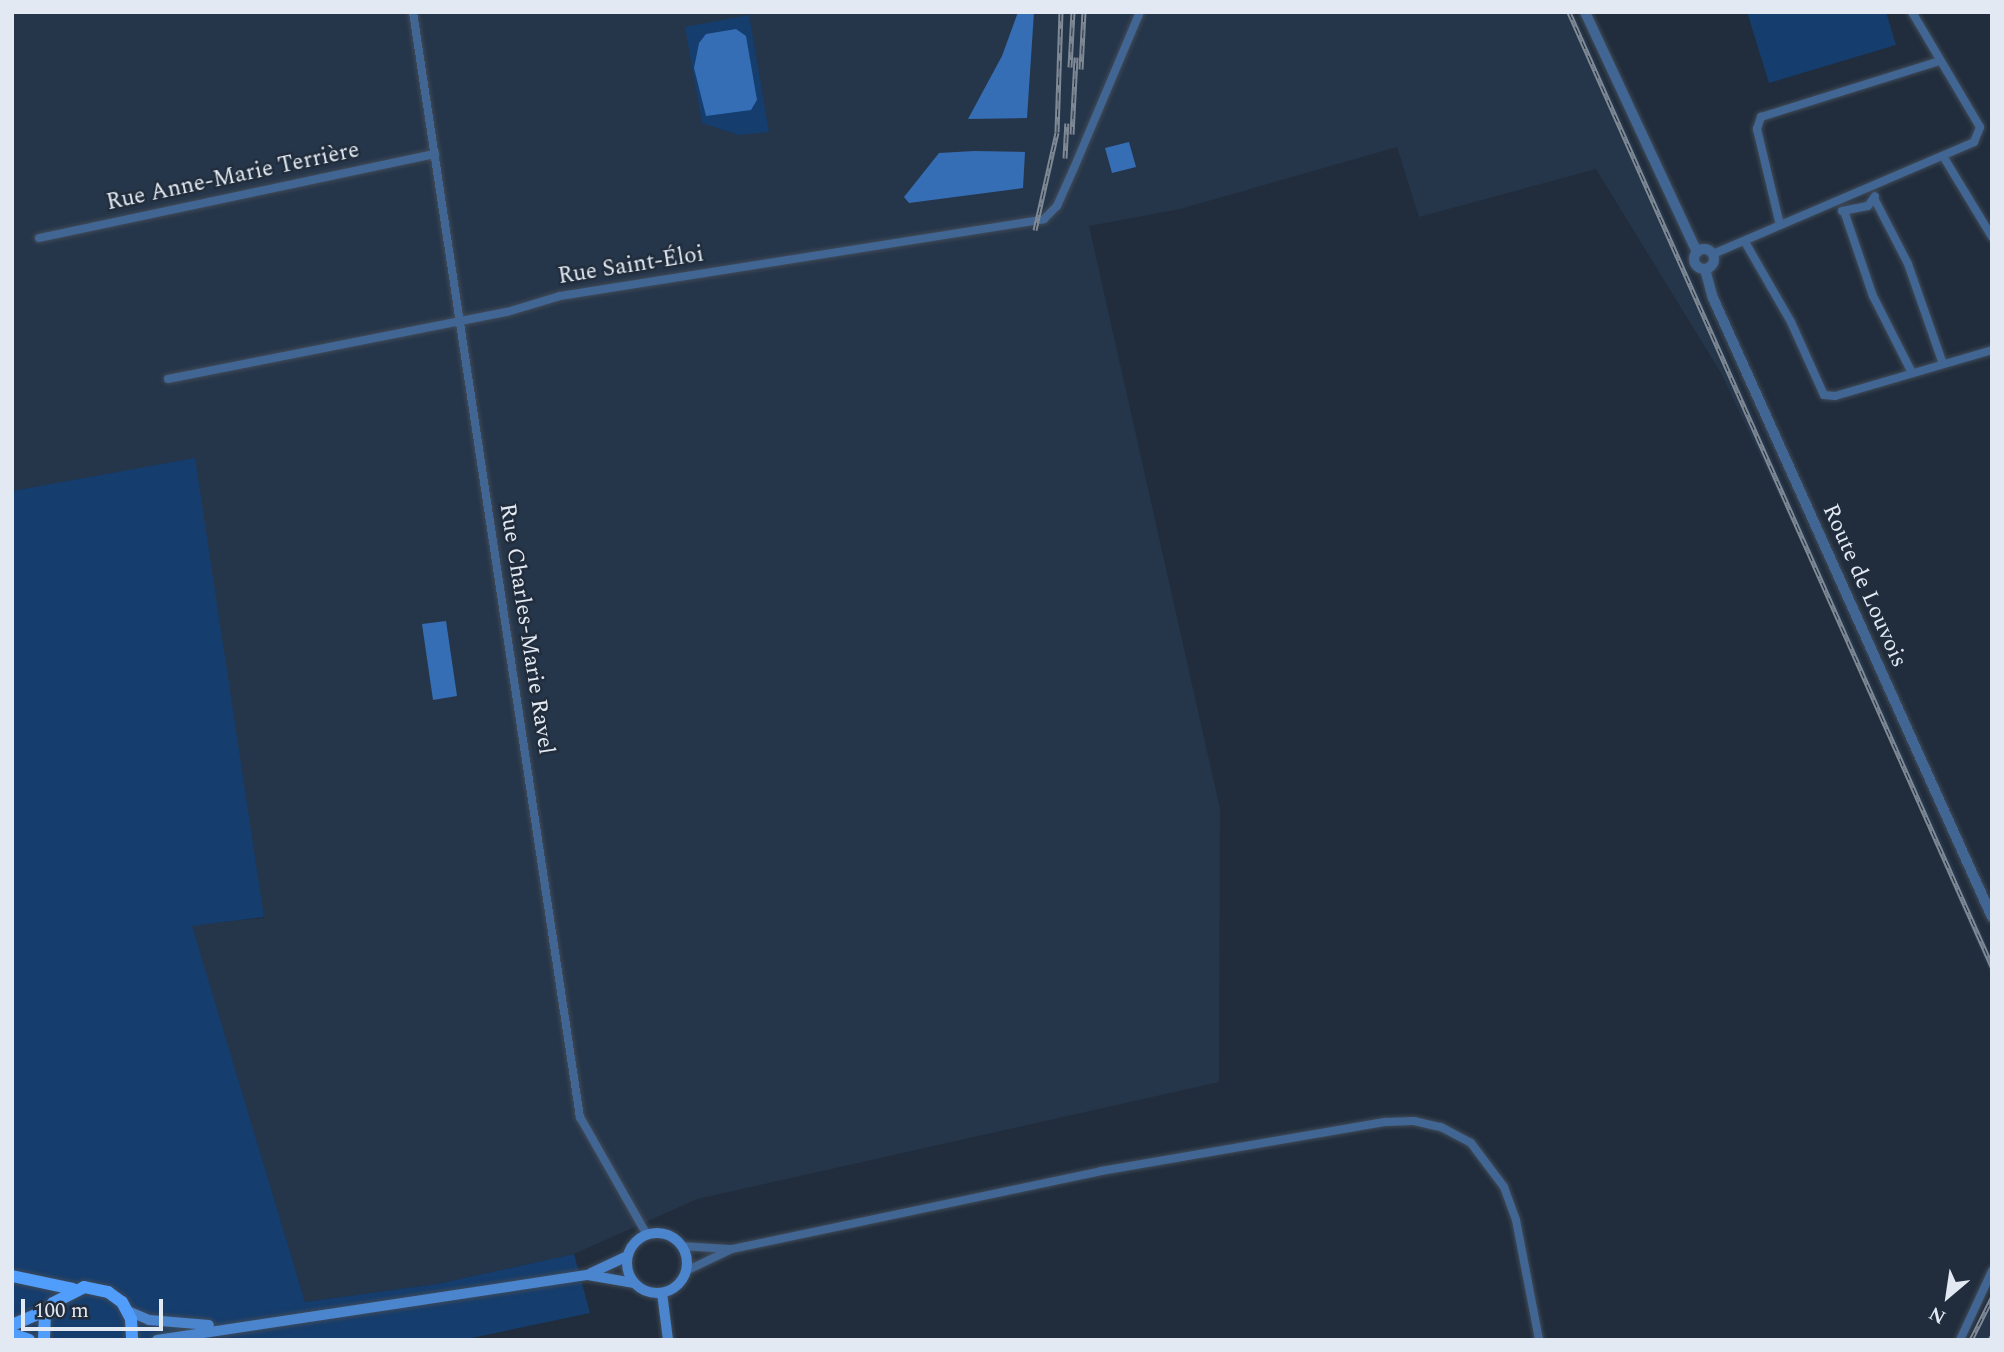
<!DOCTYPE html>
<html>
<head>
<meta charset="utf-8">
<style>
	body { margin:0 }
	#map { position:relative; width:2004px; height:1352px; overflow:hidden; background:#212d3c; font-family:Spectral,serif }
	div>[style] { position:absolute }
	.built>* { inset:0; background:#26364a }
	.green>* { inset:0; background:#153d6d }
	.water>* { inset:0; background:#356eb4 }
	.roads { filter:drop-shadow(0 0 2px #404b59) drop-shadow(0 0 2px #404b59) }
	.minor>* { height:8px; margin:-4px; padding:0 4px; transform-origin:4px; border-radius:4px; background:#426693 }
	.tertiary>* { height:10px; margin:-5px; padding:0 5px; transform-origin:5px; border-radius:5px; background:#426693 }
	.tertiary>.ring { margin:-5px; padding:0; box-sizing:content-box; background:none; border:10px solid #426693; border-radius:50% }
	.secondary>* { height:10px; margin:-5px; padding:0 5px; transform-origin:5px; border-radius:5px; background:#4b85ce }
	.secondary>.ring { margin:-5px; padding:0; box-sizing:content-box; background:none; border:10px solid #4b85ce; border-radius:50% }
	.primary>* { height:12px; margin:-6px; padding:0 6px; transform-origin:6px; border-radius:6px; background:#519dfb }
	.rail>* { height:5px; margin-top:-2.5px; transform-origin:0; background:repeating-linear-gradient(90deg,#212d3c 0 8px,#808a96 0 16px); box-sizing:border-box; border-block:2px solid #808a96 }
	span { translate:-50% -50%; white-space:nowrap; text-align:center; line-height:1.15; -webkit-text-stroke:5px #212d3c; paint-order:stroke }
	.street-label { font-size:23px; color:#e2e9f3 }
	.frame { position:absolute; inset:0; border:14px solid #e2e9f3; pointer-events:none }
	.north { position:absolute; left:1913px; top:1261px; width:70px; height:70px; -webkit-text-stroke:5px #212d3c; paint-order:stroke; rotate:209deg; font-size:19px; font-weight:700; line-height:28px; text-align:center; color:#e2e9f3 }
	.north::after { content:''; display:block; margin:auto; width:24px; height:32px; background:#e2e9f3; clip-path:polygon(50% 0,100% 100%,50% 72%,0 100%) }
	.scale { position:absolute; left:21px; top:1299px; width:142px; height:32px; box-sizing:border-box; border:4px solid #e2e9f3; border-top:0; padding-left:9px; font-size:21px; line-height:24px; white-space:nowrap; color:#e2e9f3; -webkit-text-stroke:5px #212d3c; paint-order:stroke }
</style>
</head>
<body>
<div id="map">
	<div class="built">
		<div style="clip-path:polygon(12px 12px,1574px 12px,1957px 875px,1992px 957px,1992px 977px,1828px 599px,1721px 373px,1596px 169px,1419px 217px,1397px 147px,1180px 209px,1089px 226px,1220px 809px,1219px 1082px,697px 1199px,574px 1254px,437px 1284px,305px 1302px,191px 925px,264px 918px,194px 459px,12px 491px)"></div>
		<div style="clip-path:polygon(1992px 1292px,1992px 1340px,1969px 1340px,1978px 1323px)"></div>
	</div>
	<div class="green">
		<div style="clip-path:polygon(1747px 12px,1886px 12px,1896px 45px,1769px 83px)"></div>
		<div style="clip-path:polygon(749px 15px,769px 132px,739px 135px,702px 123px,685px 27px)"></div>
		<div style="clip-path:polygon(195px 458px,264px 917px,192px 926px,305px 1302px,437px 1284px,574px 1254px,590px 1313px,462px 1340px,12px 1340px,12px 491px)"></div>
	</div>
	<div class="water">
		<div style="clip-path:polygon(1018px 12px,1034px 12px,1027px 118px,968px 119px,1002px 56px)"></div>
		<div style="clip-path:polygon(736px 29px,746px 36px,757px 100px,751px 110px,706px 116px,694px 68px,699px 43px,706px 34px)"></div>
		<div style="clip-path:polygon(1129px 142px,1136px 167px,1112px 173px,1105px 148px)"></div>
		<div style="clip-path:polygon(974px 151px,1025px 152px,1023px 188px,909px 203px,904px 197px,939px 153px)"></div>
		<div style="clip-path:polygon(446px 621px,457px 696px,433px 700px,422px 624px)"></div>
	</div>
	<div class="roads">
		<div class="minor">
			<div style="left:413px;top:12px;width:1118px;rotate:81.41deg"></div>
			<div style="left:580px;top:1117px;width:136px;rotate:60.4deg"></div>
			<div style="left:1943px;top:156px;width:95px;rotate:58.8deg"></div>
			<div style="left:1874px;top:198px;width:74px;rotate:62.7deg"></div>
			<div style="left:1908px;top:264px;width:103px;rotate:70.7deg"></div>
			<div style="left:1842px;top:211px;width:26px;rotate:-11deg"></div>
			<div style="left:1868px;top:206px;width:12px;rotate:-55deg"></div>
			<div style="left:1844px;top:211px;width:90px;rotate:71.2deg"></div>
			<div style="left:1873px;top:296px;width:84px;rotate:63.1deg"></div>
			<div style="left:1780px;top:225px;width:99px;rotate:-103.5deg"></div>
			<div style="left:1757px;top:129px;width:13px;rotate:-72deg"></div>
			<div style="left:1761px;top:117px;width:188px;rotate:-17.4deg"></div>
			<div style="left:39px;top:238px;width:405px;rotate:-12deg"></div>
			<div style="left:1745px;top:242px;width:92px;rotate:60.1deg"></div>
			<div style="left:1791px;top:322px;width:80px;rotate:65.7deg"></div>
			<div style="left:1824px;top:395px;width:11px;rotate:5deg"></div>
			<div style="left:1835px;top:396px;width:164px;rotate:-16.3deg"></div>
			<div style="left:1713px;top:254px;width:284px;rotate:-23.2deg"></div>
			<div style="left:1974px;top:142px;width:16px;rotate:-68deg"></div>
			<div style="left:1980px;top:127px;width:134px;rotate:-120.6deg"></div>
			<div style="left:168px;top:379px;width:346px;rotate:-11.2deg"></div>
			<div style="left:507px;top:312px;width:55px;rotate:-16.8deg"></div>
			<div style="left:560px;top:296px;width:490px;rotate:-9deg"></div>
			<div style="left:1044px;top:219px;width:18px;rotate:-45deg"></div>
			<div style="left:1057px;top:206px;width:42px;rotate:-65.9deg"></div>
			<div style="left:1074px;top:168px;width:169px;rotate:-67.1deg"></div>
			<div style="left:681px;top:1246px;width:48px;rotate:3.6deg"></div>
			<div style="left:686px;top:1271px;width:51px;rotate:-25.6deg"></div>
			<div style="left:732px;top:1249px;width:377px;rotate:-11.9deg"></div>
			<div style="left:1101px;top:1171px;width:289px;rotate:-9.8deg"></div>
			<div style="left:1386px;top:1122px;width:28px;rotate:-2deg"></div>
			<div style="left:1414px;top:1121px;width:28px;rotate:13deg"></div>
			<div style="left:1441px;top:1127px;width:34px;rotate:28deg"></div>
			<div style="left:1471px;top:1143px;width:55px;rotate:53.1deg"></div>
			<div style="left:1504px;top:1187px;width:35px;rotate:70deg"></div>
			<div style="left:1516px;top:1220px;width:122px;rotate:79.1deg"></div>
			<div style="left:1960px;top:1340px;width:76px;rotate:-65.1deg"></div>
		</div>
		<div class="tertiary">
			<div style="left:1585px;top:12px;width:265px;rotate:65deg"></div>
			<div class="ring" style="left:1694px;top:249px;width:10px;height:10px"></div>
			<div style="left:1705px;top:269px;width:30px;rotate:75deg"></div>
			<div style="left:1713px;top:298px;width:679px;rotate:65.74deg"></div>
		</div>
		<div class="secondary">
			<div class="ring" style="left:627px;top:1233px;width:50px;height:50px"></div>
			<div style="left:591px;top:1273px;width:40px;rotate:-25deg"></div>
			<div style="left:662px;top:1293px;width:47px;rotate:82.7deg"></div>
			<div style="left:128px;top:1311px;width:23px;rotate:23deg"></div>
			<div style="left:149px;top:1320px;width:60px;rotate:4.8deg"></div>
			<div style="left:157px;top:1340px;width:436px;rotate:-8.6deg"></div>
			<div style="left:588px;top:1275px;width:47px;rotate:9.9deg"></div>
		</div>
		<div class="primary">
			<div style="left:12px;top:1276px;width:62px;rotate:12deg"></div>
			<div style="left:12px;top:1325px;width:39px;rotate:-23deg"></div>
			<div style="left:12px;top:1334px;width:18px;rotate:19deg"></div>
			<div style="left:44px;top:1340px;width:23px;rotate:-88deg"></div>
			<div style="left:45px;top:1317px;width:16px;rotate:-60deg"></div>
			<div style="left:53px;top:1303px;width:35px;rotate:-27deg"></div>
			<div style="left:84px;top:1287px;width:25px;rotate:12deg"></div>
			<div style="left:108px;top:1292px;width:17px;rotate:36deg"></div>
			<div style="left:122px;top:1302px;width:19px;rotate:62deg"></div>
			<div style="left:131px;top:1319px;width:21px;rotate:87deg"></div>
		</div>
	</div>
	<div class="rail">
		<div style="left:1569px;top:12px;width:1044px;rotate:66.09deg"></div>
		<div style="left:1070px;top:67px;width:55px;rotate:-86.9deg"></div>
		<div style="left:1081px;top:69px;width:57px;rotate:-87deg"></div>
		<div style="left:1072px;top:134px;width:77px;rotate:-87deg"></div>
		<div style="left:1065px;top:158px;width:35px;rotate:-87deg"></div>
		<div style="left:1035px;top:230px;width:100px;rotate:-77.3deg"></div>
		<div style="left:1057px;top:132px;width:120px;rotate:-88.1deg"></div>
		<div style="left:1971px;top:1340px;width:47px;rotate:-63.4deg"></div>
		<div style="left:1990px;top:1340px;width:4px;rotate:-63deg"></div>
	</div>
	<div class="street-label">
		<span style="left:233px;top:177px;rotate:-12deg">Rue Anne-Marie Terrière</span>
		<span style="left:631px;top:266px;rotate:-9deg">Rue Saint-Éloi</span>
		<span style="left:1864px;top:586px;rotate:66deg">Route de Louvois</span>
		<span style="left:526px;top:629px;rotate:81deg">Rue Charles-Marie Ravel</span>
	</div>
	<div class="frame"></div>
	<div class="north">N</div>
	<div class="scale">100 m</div>
</div>
</body>
</html>
